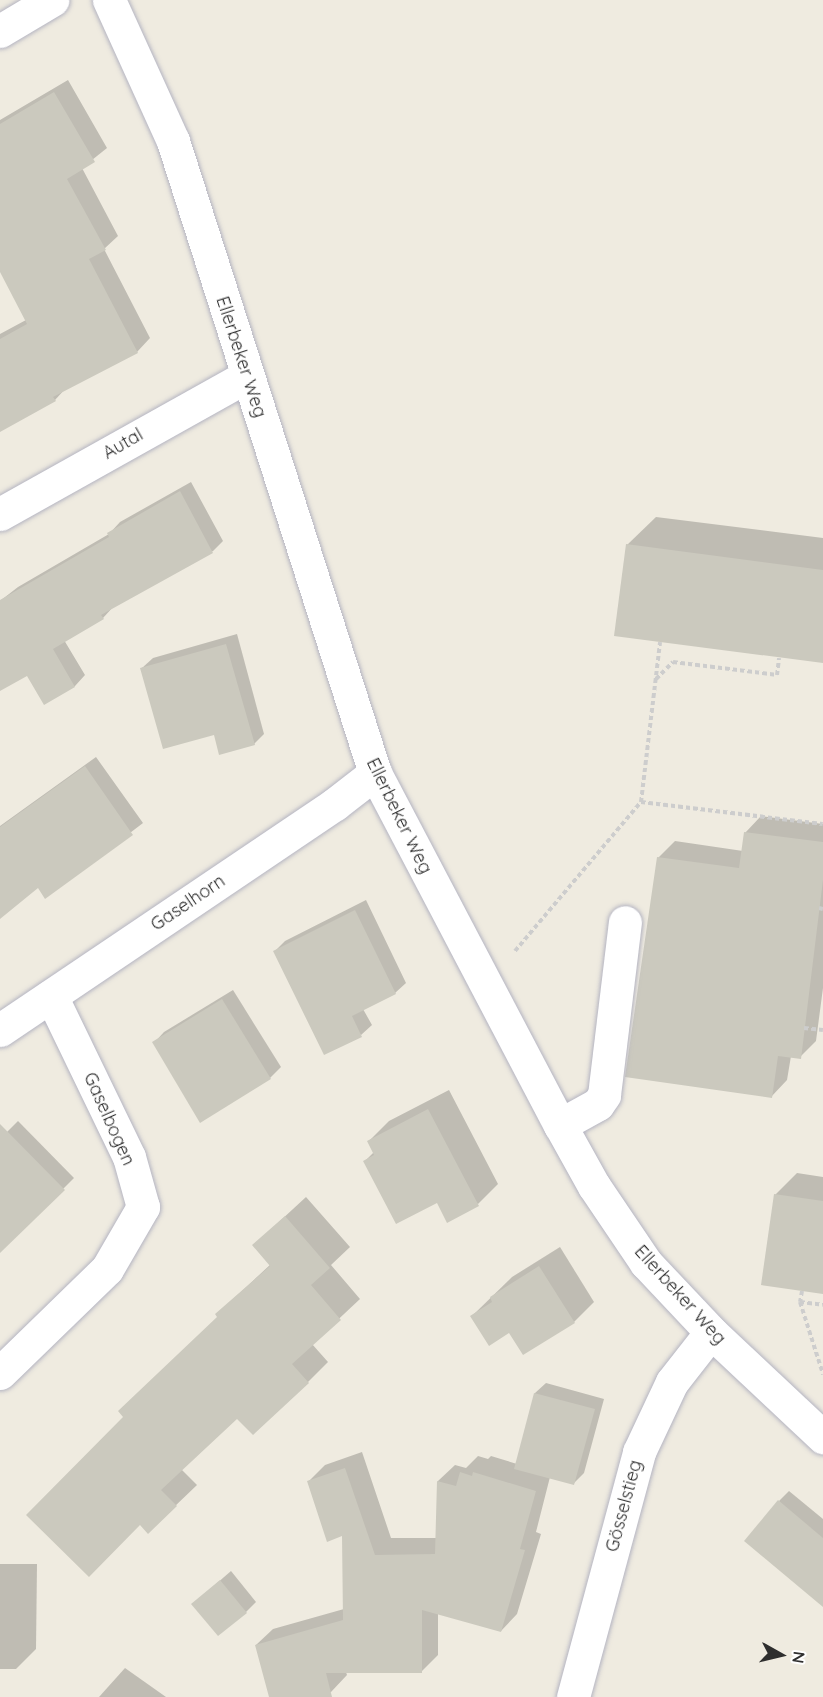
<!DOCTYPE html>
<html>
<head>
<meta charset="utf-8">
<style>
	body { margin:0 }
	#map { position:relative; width:823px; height:1697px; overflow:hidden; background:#efebe0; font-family:Quicksand,sans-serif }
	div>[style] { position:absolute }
	.shadow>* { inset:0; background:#0003 }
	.building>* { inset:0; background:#cbc9be }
	.path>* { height:4px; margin-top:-2px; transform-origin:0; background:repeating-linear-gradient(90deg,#cdcdcd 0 4.5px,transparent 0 7.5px) }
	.roads { filter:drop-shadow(0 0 2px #b4b4c1) drop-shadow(0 0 2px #b4b4c1) }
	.minor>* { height:33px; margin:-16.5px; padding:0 16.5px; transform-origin:16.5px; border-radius:16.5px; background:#fff }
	span { translate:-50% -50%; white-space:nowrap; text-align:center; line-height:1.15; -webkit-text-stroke:4.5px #fff; paint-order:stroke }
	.street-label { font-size:18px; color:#2e2e2e }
	.north { position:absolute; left:751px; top:1625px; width:60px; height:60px; -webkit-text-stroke:4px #fff; paint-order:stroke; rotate:98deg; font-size:16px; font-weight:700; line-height:24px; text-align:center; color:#2e2e2e }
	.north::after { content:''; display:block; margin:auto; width:21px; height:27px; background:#2e2e2e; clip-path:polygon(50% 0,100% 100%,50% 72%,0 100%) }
</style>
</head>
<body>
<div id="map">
	<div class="shadow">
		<div style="clip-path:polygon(68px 80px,107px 148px,82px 168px,118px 236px,104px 249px,150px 338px,137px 352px,66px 388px,55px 400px,0 431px,0 334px,26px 320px,0 268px,0 120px)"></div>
		<div style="clip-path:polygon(191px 482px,223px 541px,213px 551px,114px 606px,103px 618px,64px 640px,85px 675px,75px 686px,45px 703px,28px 674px,0 689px,0 601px,18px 587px,109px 534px,120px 522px)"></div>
		<div style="clip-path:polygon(656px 517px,823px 538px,823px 662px,627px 545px)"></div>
		<div style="clip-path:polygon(237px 634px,264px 734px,254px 744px,215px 733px,142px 668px,153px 658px)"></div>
		<div style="clip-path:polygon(96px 757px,143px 823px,46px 897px,38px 886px,0 917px,0 826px)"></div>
		<div style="clip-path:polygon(761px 816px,823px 824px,823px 988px,816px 1041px,800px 1057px,791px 1056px,787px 1080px,771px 1097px,658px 858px,675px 841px,743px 851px,745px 833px)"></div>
		<div style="clip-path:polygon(366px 900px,406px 983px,395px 993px,363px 1009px,372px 1025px,361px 1035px,275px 951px,285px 941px)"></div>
		<div style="clip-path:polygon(233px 990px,281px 1067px,270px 1078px,154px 1043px,164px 1032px)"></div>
		<div style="clip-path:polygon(449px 1090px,498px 1184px,478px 1204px,365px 1161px,374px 1152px,369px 1141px,389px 1121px)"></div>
		<div style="clip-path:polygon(18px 1121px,74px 1178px,0 1252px,0 1139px)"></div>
		<div style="clip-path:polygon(797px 1173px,823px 1177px,823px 1292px,775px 1195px)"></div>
		<div style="clip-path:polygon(306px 1197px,350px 1247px,331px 1265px,360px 1299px,312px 1344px,328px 1362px,308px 1382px,237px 1417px,181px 1469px,197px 1485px,148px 1532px,125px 1417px,219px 1317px,217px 1314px,271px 1264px,254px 1245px)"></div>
		<div style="clip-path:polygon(560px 1247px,594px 1302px,574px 1322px,509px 1331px,472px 1316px,512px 1277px)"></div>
		<div style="clip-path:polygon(546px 1383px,604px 1399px,584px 1473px,573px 1484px,550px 1477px,536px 1532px,541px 1534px,517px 1614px,501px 1631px,438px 1613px,438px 1655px,421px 1672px,346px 1672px,347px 1675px,331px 1692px,311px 1697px,270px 1697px,256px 1645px,273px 1629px,344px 1609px,344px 1534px,308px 1482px,325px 1465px,362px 1452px,391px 1538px,437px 1538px,438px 1481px,455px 1465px,466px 1468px,478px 1456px,488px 1459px,491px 1456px,517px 1464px,535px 1393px)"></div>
		<div style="clip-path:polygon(789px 1491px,823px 1519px,823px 1597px,779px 1501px)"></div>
		<div style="clip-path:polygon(0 1564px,37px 1564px,36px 1649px,16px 1669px,0 1669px)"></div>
		<div style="clip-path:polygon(231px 1571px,256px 1602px,246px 1612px,193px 1604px)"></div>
		<div style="clip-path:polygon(125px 1668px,166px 1697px,99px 1697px)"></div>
	</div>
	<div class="building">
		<div style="clip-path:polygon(54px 92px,95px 162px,67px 179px,106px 250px,89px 259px,138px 353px,53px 397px,56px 401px,0 432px,0 339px,27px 324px,0 272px,0 124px)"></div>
		<div style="clip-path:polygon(180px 491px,213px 553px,101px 615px,104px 619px,53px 649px,75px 687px,44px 705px,27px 676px,0 691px,0 600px,109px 537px,107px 533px)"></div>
		<div style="clip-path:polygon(626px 544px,823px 570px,823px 663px,614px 636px)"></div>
		<div style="clip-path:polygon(226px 644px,255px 745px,219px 755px,214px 735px,163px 749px,140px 668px)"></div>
		<div style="clip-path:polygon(85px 766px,133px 835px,45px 899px,38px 888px,0 919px,0 827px)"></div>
		<div style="clip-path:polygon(744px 832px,823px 842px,823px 880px,801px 1059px,778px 1056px,772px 1098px,625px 1077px,657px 857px,739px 868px)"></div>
		<div style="clip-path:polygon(355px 910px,396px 994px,352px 1016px,362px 1037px,324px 1055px,273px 951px)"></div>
		<div style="clip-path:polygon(222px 999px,271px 1079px,200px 1123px,152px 1042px)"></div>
		<div style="clip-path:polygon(428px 1109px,479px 1206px,447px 1223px,437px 1203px,396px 1224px,363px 1161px,374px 1155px,367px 1141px)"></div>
		<div style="clip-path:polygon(0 1124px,65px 1190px,0 1253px)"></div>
		<div style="clip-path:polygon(774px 1194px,823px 1201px,823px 1294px,761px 1285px)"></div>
		<div style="clip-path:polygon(285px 1216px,330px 1268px,311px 1285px,341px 1320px,292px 1364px,309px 1383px,253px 1435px,237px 1419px,161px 1490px,177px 1506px,148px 1534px,140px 1525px,89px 1577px,26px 1515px,123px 1417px,118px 1411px,217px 1317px,215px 1314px,270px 1266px,252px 1245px)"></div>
		<div style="clip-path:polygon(539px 1266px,575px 1323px,523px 1355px,509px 1333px,489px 1346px,470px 1316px,492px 1302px,490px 1297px)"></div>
		<div style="clip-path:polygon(534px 1393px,595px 1409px,574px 1485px,514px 1469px)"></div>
		<div style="clip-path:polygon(345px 1468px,375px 1555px,435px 1554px,437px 1481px,456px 1486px,460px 1472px,472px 1476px,473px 1472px,536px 1491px,520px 1549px,525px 1550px,501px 1632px,422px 1610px,422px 1673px,326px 1673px,332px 1697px,269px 1697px,255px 1645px,343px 1620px,342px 1536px,327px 1542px,307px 1481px)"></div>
		<div style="clip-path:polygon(778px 1500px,823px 1538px,823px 1607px,744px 1541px)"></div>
		<div style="clip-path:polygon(220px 1580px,247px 1613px,218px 1636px,191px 1604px)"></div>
	</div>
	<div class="path">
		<div style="left:656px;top:679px;width:24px;rotate:-45deg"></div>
		<div style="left:673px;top:662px;width:105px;rotate:7.1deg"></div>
		<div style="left:777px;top:675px;width:17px;rotate:-83deg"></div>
		<div style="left:641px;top:802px;width:183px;rotate:6.9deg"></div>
		<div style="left:819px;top:908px;width:4px;rotate:14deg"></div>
		<div style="left:515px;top:951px;width:195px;rotate:-49.8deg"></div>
		<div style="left:641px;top:802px;width:161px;rotate:-83.2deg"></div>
		<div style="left:804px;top:1028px;width:19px;rotate:6deg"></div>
		<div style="left:802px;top:1291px;width:11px;rotate:100deg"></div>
		<div style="left:800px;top:1302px;width:23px;rotate:7deg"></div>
		<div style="left:800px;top:1302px;width:76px;rotate:72.3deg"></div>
	</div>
	<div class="roads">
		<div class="minor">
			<div style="left:109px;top:0;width:155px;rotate:65.6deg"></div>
			<div style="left:173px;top:141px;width:663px;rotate:72.28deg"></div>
			<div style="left:375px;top:773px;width:398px;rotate:62.3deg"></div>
			<div style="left:560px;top:1125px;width:70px;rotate:60.9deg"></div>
			<div style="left:594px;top:1186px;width:93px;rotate:56deg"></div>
			<div style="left:646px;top:1263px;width:95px;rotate:46.7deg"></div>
			<div style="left:711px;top:1332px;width:154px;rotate:43.2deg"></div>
			<div style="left:0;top:31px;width:61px;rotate:-30.8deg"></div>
			<div style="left:0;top:514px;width:283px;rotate:-29.2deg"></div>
			<div style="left:0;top:1030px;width:404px;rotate:-34deg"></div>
			<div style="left:335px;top:804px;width:51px;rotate:-37.8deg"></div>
			<div style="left:560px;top:1125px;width:43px;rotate:-28.9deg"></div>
			<div style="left:598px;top:1104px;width:11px;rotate:-56deg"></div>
			<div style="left:604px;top:1095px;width:174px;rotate:-83.1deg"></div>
			<div style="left:0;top:1373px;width:149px;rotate:-44.2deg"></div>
			<div style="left:107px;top:1269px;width:72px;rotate:-59.9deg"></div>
			<div style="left:143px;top:1207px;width:52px;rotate:-105.6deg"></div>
			<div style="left:129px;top:1157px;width:179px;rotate:-115.8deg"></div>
			<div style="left:573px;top:1697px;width:254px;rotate:-74.9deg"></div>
			<div style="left:639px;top:1452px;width:77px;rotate:-64.8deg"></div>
			<div style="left:672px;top:1382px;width:63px;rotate:-52deg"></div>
		</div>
	</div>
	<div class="street-label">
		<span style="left:241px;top:357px;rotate:72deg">Ellerbeker Weg</span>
		<span style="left:123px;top:444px;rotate:-30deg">Autal</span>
		<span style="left:399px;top:816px;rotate:64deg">Ellerbeker Weg</span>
		<span style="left:188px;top:903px;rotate:-34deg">Gaselhorn</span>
		<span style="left:109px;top:1119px;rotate:66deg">Gaselbogen</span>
		<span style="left:680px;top:1295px;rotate:48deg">Ellerbeker Weg</span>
		<span style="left:624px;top:1506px;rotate:-75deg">Gösselstieg</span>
	</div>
	<div class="north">N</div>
</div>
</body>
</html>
